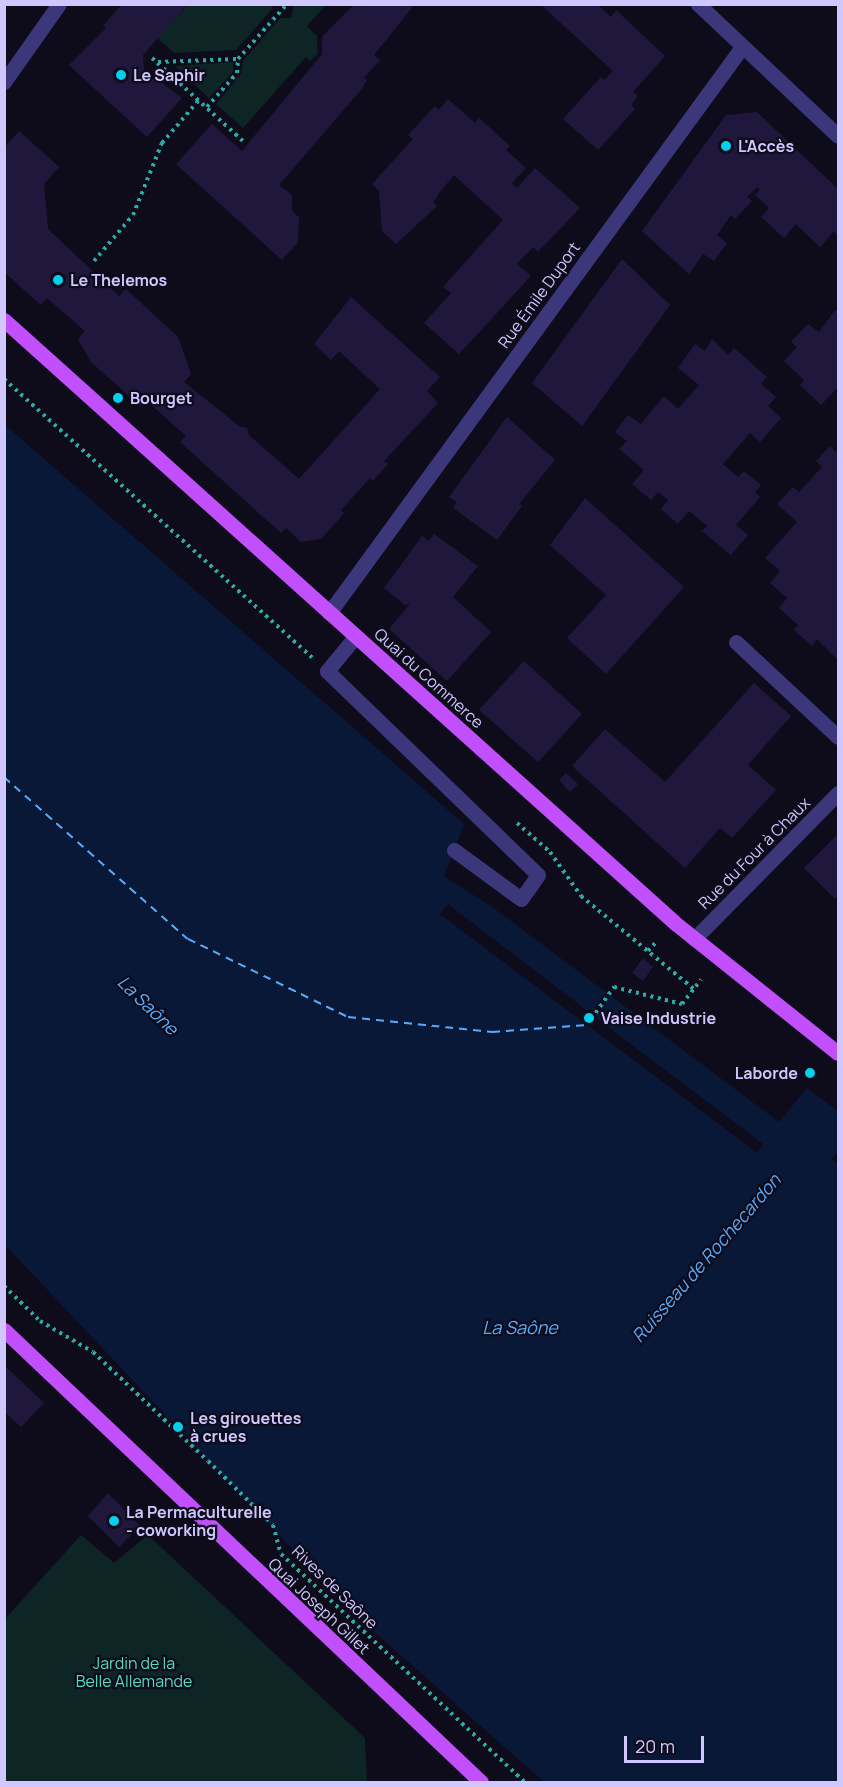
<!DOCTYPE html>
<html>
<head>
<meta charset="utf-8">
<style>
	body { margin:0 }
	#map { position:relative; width:843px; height:1787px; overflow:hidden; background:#0e0b1b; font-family:Manrope,sans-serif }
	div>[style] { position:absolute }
	.green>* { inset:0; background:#0e2525 }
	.water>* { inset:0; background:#091837 }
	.pier>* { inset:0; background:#0e0b1b }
	.ferry>* { height:1.5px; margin-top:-0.75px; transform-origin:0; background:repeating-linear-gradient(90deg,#57abfc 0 8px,transparent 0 14px) }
	.building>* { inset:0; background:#20183c }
	.path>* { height:4px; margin-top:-2px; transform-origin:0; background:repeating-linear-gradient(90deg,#2eaaa6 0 3px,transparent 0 7.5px) }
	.minor>* { height:15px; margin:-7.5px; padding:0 7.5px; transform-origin:7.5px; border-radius:7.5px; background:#3b377a }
	.major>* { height:15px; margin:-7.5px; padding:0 7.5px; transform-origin:7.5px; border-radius:7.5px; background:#c150fc }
	.dots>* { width:16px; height:16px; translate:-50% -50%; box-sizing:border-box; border:3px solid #0e0b1b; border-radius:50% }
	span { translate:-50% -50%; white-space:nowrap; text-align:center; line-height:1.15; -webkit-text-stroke:4.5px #0e0b1b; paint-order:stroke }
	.poi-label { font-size:16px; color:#cfc7fe; font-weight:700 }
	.left { translate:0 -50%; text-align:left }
	.right { translate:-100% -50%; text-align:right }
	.street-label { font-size:16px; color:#cfc7fe }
	.park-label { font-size:16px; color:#55dbbe }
	.water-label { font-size:18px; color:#57abfc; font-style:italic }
	.frame { position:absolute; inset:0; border:6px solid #cfc7fe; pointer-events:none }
	.scale { position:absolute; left:624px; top:1736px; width:80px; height:27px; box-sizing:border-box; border:3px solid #cfc7fe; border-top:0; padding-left:8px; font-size:18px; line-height:21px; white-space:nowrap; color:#cfc7fe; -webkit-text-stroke:4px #0e0b1b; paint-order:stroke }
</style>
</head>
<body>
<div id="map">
	<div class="green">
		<div style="clip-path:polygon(188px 5px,272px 5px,272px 9px,236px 50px,174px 53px,157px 38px)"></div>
		<div style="clip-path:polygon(294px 5px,326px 5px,307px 26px,317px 36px,318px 54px,310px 61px,306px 57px,243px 128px,216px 104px,241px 74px,243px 61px,280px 18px,291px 18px)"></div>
		<div style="clip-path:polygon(233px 62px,233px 72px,209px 98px,175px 66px)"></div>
		<div style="clip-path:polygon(81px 1535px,114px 1563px,148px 1535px,365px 1738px,367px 1782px,5px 1782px,5px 1619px)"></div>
	</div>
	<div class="water">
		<div style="clip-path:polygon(4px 424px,464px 824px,444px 876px,495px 909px,779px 1122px,807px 1088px,838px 1111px,838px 1151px,832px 1159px,838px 1164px,838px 1782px,544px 1782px,352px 1612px,5px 1245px)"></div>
	</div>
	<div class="pier">
		<div style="clip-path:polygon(448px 904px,590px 1013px,608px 991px,612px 993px,595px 1017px,763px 1144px,757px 1153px,440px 914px)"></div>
	</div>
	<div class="ferry">
		<div style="left:4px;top:777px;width:245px;rotate:41.4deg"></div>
		<div style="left:188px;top:939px;width:178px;rotate:26deg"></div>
		<div style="left:348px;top:1017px;width:145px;rotate:5.9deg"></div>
		<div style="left:492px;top:1032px;width:95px;rotate:-4.2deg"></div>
	</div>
	<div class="building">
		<div style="clip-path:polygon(122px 4px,188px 4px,143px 55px,144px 69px,182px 98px,147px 137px,69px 65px,106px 28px,103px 26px)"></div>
		<div style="clip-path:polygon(355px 4px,415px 4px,374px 55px,380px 60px,364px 78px,367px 80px,361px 90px,279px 185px,292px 195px,292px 210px,299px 218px,298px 242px,282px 260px,176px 164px,212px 124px,242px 151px,322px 54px,322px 37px)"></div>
		<div style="clip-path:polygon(540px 4px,597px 4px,611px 17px,616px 10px,665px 56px,633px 92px,638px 96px,631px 105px,635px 109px,598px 150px,563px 119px,601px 77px,604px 80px,613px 71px)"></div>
		<div style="clip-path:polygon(448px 99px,475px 123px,479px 118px,510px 146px,506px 150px,526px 168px,512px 183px,517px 188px,535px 168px,580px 208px,538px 252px,533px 247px,517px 264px,531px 276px,459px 354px,424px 323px,451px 293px,443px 287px,503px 220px,454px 175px,439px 193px,433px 203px,437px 206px,396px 244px,382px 231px,379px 191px,372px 184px,413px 139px,408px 135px,435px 106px,439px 110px)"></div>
		<div style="clip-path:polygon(757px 112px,838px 189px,838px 236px,834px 231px,820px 247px,796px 224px,784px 238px,761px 217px,769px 208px,755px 195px,760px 190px,757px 187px,747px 197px,752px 201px,735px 219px,731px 215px,717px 235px,727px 243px,714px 261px,703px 254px,689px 274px,642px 231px,726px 115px)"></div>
		<div style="clip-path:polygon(19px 131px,59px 167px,44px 184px,48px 229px,119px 296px,126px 289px,178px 337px,191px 374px,184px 382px,239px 426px,247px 428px,249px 435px,299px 479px,380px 389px,339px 351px,331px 360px,314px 344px,351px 297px,440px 377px,427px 391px,438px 403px,384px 461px,388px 464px,373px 481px,370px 478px,341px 510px,344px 513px,321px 539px,301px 542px,286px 528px,281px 533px,180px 442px,186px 436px,146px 400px,140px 406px,91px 362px,78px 339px,85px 331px,47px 298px,41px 305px,4px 272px,4px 148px)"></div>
		<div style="clip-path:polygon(622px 259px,670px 305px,582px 426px,532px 383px)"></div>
		<div style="clip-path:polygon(835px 310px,838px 312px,838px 387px,821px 405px,800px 385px,804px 380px,784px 361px,797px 347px,791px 342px,808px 324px,819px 332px)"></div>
		<div style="clip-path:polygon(712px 339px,728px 355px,734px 348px,767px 377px,761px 384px,776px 397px,768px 406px,781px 418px,760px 442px,750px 433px,723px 464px,738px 477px,744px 471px,761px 485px,755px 492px,760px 497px,736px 525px,748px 535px,731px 555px,702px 531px,707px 526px,689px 511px,678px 524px,661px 509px,668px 500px,658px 492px,651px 500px,632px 484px,644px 470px,619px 449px,627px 441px,615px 432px,628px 415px,641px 424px,664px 396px,678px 409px,699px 385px,678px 368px,695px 344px,705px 351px)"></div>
		<div style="clip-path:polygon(507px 417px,555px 460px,519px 504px,522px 506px,497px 540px,453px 508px,457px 502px,449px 497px)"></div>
		<div style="clip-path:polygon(830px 446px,838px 454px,838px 660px,817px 639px,812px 646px,794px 630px,798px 625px,779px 608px,787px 598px,770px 583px,780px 571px,765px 558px,797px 522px,777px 504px,793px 487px,799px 492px,822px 467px,816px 461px)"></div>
		<div style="clip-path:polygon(585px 498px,684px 587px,606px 674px,567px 638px,606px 595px,550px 545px)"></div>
		<div style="clip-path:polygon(434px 534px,478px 566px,453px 597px,491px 632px,447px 681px,389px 629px,410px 604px,405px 605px,384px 588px,422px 536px,429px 541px)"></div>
		<div style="clip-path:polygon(524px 661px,582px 714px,538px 762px,479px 710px)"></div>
		<div style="clip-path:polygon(754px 683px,791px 716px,748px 765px,776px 790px,732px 838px,720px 828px,685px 868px,572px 766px,605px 729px,665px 782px)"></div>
		<div style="clip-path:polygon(566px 773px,578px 784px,570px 792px,559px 780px)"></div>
		<div style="clip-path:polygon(838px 834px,838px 896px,835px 899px,804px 868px)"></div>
		<div style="clip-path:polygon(643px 958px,653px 967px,643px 981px,632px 973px)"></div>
		<div style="clip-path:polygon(4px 1365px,44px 1403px,21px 1427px,4px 1412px)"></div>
		<div style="clip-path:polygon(108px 1493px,140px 1526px,119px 1547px,88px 1516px)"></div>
	</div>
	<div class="path">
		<div style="left:152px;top:58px;width:125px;rotate:42.4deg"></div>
		<div style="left:158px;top:62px;width:80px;rotate:-2.1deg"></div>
		<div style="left:207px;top:107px;width:45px;rotate:-48.6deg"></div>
		<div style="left:237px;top:73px;width:14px;rotate:-86deg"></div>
		<div style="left:238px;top:59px;width:74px;rotate:-48.3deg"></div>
		<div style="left:94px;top:261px;width:60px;rotate:-49.7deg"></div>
		<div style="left:133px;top:215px;width:78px;rotate:-68.1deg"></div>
		<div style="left:162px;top:143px;width:57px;rotate:-49.3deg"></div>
		<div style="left:4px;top:379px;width:416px;rotate:42.1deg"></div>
		<div style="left:517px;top:823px;width:44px;rotate:41.3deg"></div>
		<div style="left:550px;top:852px;width:54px;rotate:54.8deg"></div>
		<div style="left:581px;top:896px;width:146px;rotate:39.5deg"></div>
		<div style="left:648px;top:951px;width:12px;rotate:-48deg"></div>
		<div style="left:587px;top:1025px;width:47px;rotate:-54.6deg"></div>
		<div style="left:614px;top:987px;width:70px;rotate:14deg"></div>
		<div style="left:682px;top:1004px;width:31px;rotate:-52deg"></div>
		<div style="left:4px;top:1286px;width:50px;rotate:44.2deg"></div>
		<div style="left:40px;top:1321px;width:61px;rotate:30.3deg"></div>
		<div style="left:93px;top:1352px;width:158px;rotate:43.5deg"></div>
		<div style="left:208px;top:1461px;width:91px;rotate:44.6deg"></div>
		<div style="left:273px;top:1525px;width:30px;rotate:75deg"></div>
		<div style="left:281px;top:1554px;width:334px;rotate:43.1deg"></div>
	</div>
	<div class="minor">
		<div style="left:698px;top:4px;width:192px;rotate:43.3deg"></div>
		<div style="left:4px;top:82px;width:95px;rotate:-54.8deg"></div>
		<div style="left:329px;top:613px;width:701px;rotate:-53.88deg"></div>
		<div style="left:355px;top:637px;width:44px;rotate:129.5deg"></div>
		<div style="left:327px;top:671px;width:293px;rotate:44deg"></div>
		<div style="left:538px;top:875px;width:29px;rotate:125deg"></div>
		<div style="left:521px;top:899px;width:83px;rotate:-143.8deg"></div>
		<div style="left:736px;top:642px;width:139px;rotate:43deg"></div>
		<div style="left:694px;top:939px;width:205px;rotate:-45.4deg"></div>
	</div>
	<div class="major">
		<div style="left:4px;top:320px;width:902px;rotate:41.94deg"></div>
		<div style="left:675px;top:923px;width:208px;rotate:38.6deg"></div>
		<div style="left:4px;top:1330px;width:657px;rotate:43.46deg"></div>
	</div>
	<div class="dots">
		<div style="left:121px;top:75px;background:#04cfed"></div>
		<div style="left:726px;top:146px;background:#04cfed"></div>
		<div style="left:58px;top:280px;background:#04cfed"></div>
		<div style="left:118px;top:398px;background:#04cfed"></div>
		<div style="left:589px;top:1018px;background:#04cfed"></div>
		<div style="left:810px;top:1073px;background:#04cfed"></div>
		<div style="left:178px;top:1427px;background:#04cfed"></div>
		<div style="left:114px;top:1521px;background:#04cfed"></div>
	</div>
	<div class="poi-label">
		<span class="left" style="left:133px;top:75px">Le Saphir</span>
		<span class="left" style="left:738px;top:146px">L'Accès</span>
		<span class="left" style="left:70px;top:280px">Le Thelemos</span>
		<span class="left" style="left:130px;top:398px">Bourget</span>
		<span class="left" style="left:601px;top:1018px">Vaise Industrie</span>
		<span class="right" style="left:798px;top:1073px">Laborde</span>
		<span class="left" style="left:190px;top:1427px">Les girouettes<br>à crues</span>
		<span class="left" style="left:126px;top:1521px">La Permaculturelle<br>- coworking</span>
	</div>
	<div class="street-label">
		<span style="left:539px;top:295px;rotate:-54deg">Rue Émile Duport</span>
		<span style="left:429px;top:678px;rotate:42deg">Quai du Commerce</span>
		<span style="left:754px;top:853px;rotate:-45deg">Rue du Four à Chaux</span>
		<span style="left:335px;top:1587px;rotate:44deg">Rives de Saône</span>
		<span style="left:319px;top:1606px;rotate:43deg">Quai Joseph Gillet</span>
	</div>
	<div class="park-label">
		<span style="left:134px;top:1672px">Jardin de la<br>Belle Allemande</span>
	</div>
	<div class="water-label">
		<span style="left:148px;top:1005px;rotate:44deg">La Saône</span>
		<span style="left:706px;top:1258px;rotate:-49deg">Ruisseau de Rochecardon</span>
		<span style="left:520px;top:1327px">La Saône</span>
	</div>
	<div class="frame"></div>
	<div class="scale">20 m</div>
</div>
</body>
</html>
